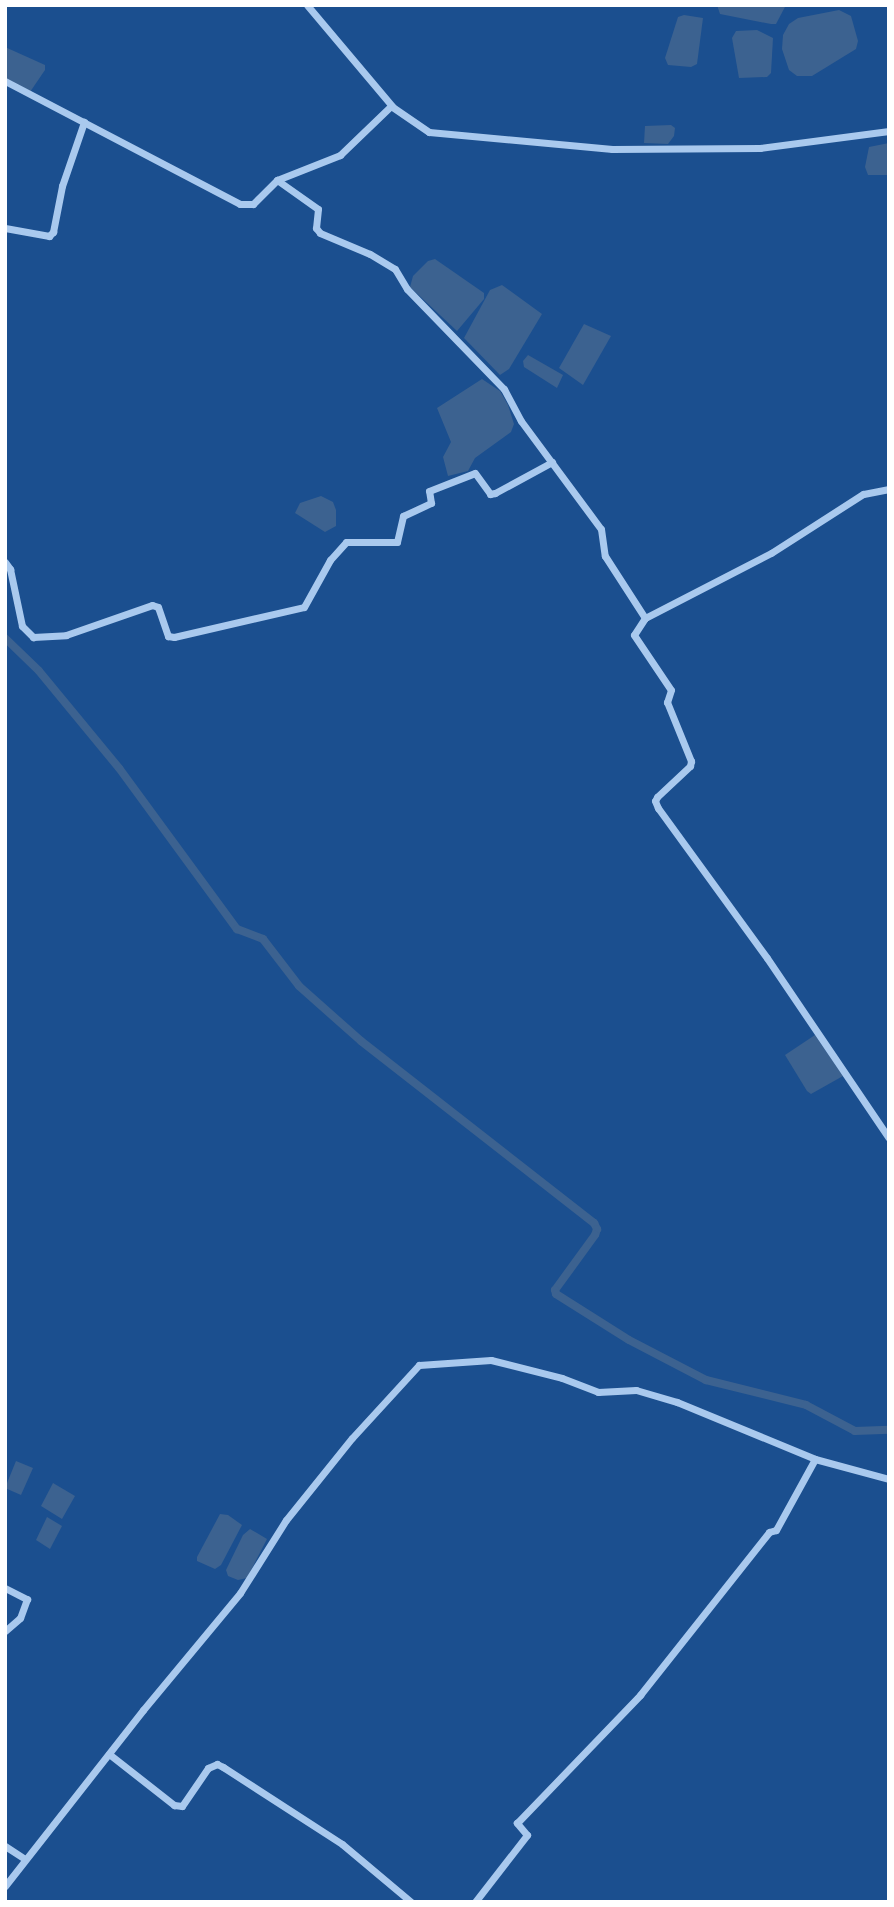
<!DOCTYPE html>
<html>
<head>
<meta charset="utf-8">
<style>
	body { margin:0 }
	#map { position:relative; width:894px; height:1907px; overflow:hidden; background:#1b4f8f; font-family:Overpass,sans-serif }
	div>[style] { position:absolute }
	.water>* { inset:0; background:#3c6290 }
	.canal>* { height:8px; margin:-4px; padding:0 4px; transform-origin:4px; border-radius:4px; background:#3c6290 }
	.street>* { height:7px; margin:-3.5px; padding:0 3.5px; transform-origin:3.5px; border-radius:3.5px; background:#a9c9ee }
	span { translate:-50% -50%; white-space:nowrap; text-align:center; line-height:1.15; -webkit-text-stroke:7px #1b4f8f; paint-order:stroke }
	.frame { position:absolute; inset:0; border:7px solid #fff; pointer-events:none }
</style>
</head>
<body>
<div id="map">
	<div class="water">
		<div style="clip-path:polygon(717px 5px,786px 5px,776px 24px,771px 24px,720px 14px)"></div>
		<div style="clip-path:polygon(839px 10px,851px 16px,858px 41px,856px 49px,812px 76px,797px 76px,789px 70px,782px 49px,783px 35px,789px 24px,798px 18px)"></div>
		<div style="clip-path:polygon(684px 15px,703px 18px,697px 64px,691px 67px,668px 65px,665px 58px,678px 17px)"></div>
		<div style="clip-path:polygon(757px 30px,773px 38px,771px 73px,767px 77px,739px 78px,732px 38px,736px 31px)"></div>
		<div style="clip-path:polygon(5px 47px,45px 65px,45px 70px,30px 92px,5px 78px)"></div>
		<div style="clip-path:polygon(671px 125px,675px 128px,674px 136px,668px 144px,644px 143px,645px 126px)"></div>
		<div style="clip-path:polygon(889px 143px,889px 175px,868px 175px,865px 167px,869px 147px)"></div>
		<div style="clip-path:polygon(435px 259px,484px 293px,484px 299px,457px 331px,410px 287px,413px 276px,428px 261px)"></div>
		<div style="clip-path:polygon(502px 285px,542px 314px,509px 369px,500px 375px,464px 338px,490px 290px)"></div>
		<div style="clip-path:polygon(584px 324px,611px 336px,583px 385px,559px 368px)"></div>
		<div style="clip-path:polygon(528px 355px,563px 375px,557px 388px,524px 367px,523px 361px)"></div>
		<div style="clip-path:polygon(482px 379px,500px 391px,508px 405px,514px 424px,511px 432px,475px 458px,468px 471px,448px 476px,443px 457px,451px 442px,437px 408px)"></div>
		<div style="clip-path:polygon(321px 496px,333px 502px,336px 510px,336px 526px,325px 532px,295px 513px,300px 503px)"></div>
		<div style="clip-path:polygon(815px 1035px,843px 1076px,811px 1094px,807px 1091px,785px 1055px)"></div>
		<div style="clip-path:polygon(16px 1461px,33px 1468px,21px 1495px,5px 1488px)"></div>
		<div style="clip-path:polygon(53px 1483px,75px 1496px,62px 1519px,41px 1506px)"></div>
		<div style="clip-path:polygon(220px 1514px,228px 1515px,242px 1525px,221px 1565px,215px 1569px,197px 1561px,197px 1557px)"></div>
		<div style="clip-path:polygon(47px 1517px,62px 1526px,50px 1549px,36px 1540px)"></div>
		<div style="clip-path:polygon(250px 1529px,267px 1539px,247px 1578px,238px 1580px,228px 1576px,226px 1570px,243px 1535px)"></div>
	</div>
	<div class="canal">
		<div style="left:5px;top:638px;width:47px;rotate:44.1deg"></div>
		<div style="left:39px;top:671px;width:126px;rotate:50.5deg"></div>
		<div style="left:119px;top:768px;width:200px;rotate:53.8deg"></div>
		<div style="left:237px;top:929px;width:28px;rotate:21deg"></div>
		<div style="left:263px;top:939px;width:59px;rotate:52.5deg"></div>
		<div style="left:299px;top:986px;width:83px;rotate:41.6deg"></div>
		<div style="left:361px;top:1041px;width:296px;rotate:38deg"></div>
		<div style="left:594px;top:1223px;width:7px;rotate:63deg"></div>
		<div style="left:597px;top:1229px;width:6px;rotate:108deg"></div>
		<div style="left:595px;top:1235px;width:68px;rotate:126deg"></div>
		<div style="left:555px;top:1290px;width:4px;rotate:76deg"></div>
		<div style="left:556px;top:1294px;width:86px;rotate:32.2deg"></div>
		<div style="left:629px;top:1340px;width:87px;rotate:27.5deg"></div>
		<div style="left:706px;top:1380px;width:103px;rotate:14deg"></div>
		<div style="left:806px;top:1405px;width:55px;rotate:28deg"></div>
		<div style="left:855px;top:1431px;width:34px;rotate:-2deg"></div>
	</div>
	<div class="street">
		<div style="left:307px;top:5px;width:133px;rotate:49.9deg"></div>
		<div style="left:5px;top:81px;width:265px;rotate:27.6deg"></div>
		<div style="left:240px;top:204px;width:13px"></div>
		<div style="left:253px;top:204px;width:34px;rotate:-45deg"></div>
		<div style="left:277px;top:180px;width:50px;rotate:35.3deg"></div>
		<div style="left:318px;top:209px;width:19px;rotate:96deg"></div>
		<div style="left:316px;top:228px;width:6px;rotate:51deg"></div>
		<div style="left:320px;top:233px;width:54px;rotate:22.8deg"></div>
		<div style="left:370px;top:254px;width:29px;rotate:31deg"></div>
		<div style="left:395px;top:269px;width:23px;rotate:59deg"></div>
		<div style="left:407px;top:289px;width:139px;rotate:45.9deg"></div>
		<div style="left:504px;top:389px;width:36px;rotate:62deg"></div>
		<div style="left:521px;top:421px;width:134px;rotate:53.5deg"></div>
		<div style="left:601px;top:529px;width:27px;rotate:82deg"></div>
		<div style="left:605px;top:556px;width:74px;rotate:57.2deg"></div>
		<div style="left:277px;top:180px;width:68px;rotate:-21.6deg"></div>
		<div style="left:340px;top:155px;width:71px;rotate:-43.9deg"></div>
		<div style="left:391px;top:106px;width:46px;rotate:34.4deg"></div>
		<div style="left:429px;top:132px;width:184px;rotate:5.3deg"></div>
		<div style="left:612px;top:149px;width:148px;rotate:-0.4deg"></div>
		<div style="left:760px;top:148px;width:130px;rotate:-7.5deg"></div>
		<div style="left:5px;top:228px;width:45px;rotate:10.3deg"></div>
		<div style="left:49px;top:236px;width:6px;rotate:-45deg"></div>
		<div style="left:53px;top:232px;width:47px;rotate:-78.9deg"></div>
		<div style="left:62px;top:186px;width:68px;rotate:-71deg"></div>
		<div style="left:889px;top:489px;width:26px;rotate:169deg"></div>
		<div style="left:863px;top:494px;width:109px;rotate:147.3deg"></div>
		<div style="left:771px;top:553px;width:142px;rotate:152.7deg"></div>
		<div style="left:645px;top:618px;width:20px;rotate:123deg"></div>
		<div style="left:634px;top:635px;width:66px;rotate:56.1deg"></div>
		<div style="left:671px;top:690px;width:13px;rotate:108deg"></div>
		<div style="left:667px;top:702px;width:64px;rotate:67.9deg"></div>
		<div style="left:691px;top:761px;width:5px;rotate:101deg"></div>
		<div style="left:690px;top:766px;width:45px;rotate:136.8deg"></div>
		<div style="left:657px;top:797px;width:4px;rotate:117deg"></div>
		<div style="left:655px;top:801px;width:8px;rotate:67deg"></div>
		<div style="left:658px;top:808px;width:185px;rotate:54deg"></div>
		<div style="left:767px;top:958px;width:217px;rotate:55.9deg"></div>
		<div style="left:5px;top:562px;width:9px;rotate:54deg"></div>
		<div style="left:10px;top:569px;width:58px;rotate:78.1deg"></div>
		<div style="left:22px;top:626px;width:16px;rotate:45deg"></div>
		<div style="left:33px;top:637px;width:33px;rotate:-3deg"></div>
		<div style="left:66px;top:635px;width:91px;rotate:-19.2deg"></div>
		<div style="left:152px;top:605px;width:6px;rotate:18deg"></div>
		<div style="left:158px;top:607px;width:31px;rotate:71deg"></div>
		<div style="left:168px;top:636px;width:6px;rotate:9deg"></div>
		<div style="left:174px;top:637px;width:133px;rotate:-13deg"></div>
		<div style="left:304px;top:607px;width:54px;rotate:-61deg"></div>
		<div style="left:330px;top:560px;width:24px;rotate:-48deg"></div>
		<div style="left:346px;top:542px;width:51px"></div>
		<div style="left:397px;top:542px;width:27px;rotate:-77deg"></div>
		<div style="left:403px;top:516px;width:31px;rotate:-25deg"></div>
		<div style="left:431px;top:503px;width:12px;rotate:-99deg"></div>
		<div style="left:429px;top:491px;width:49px;rotate:-21.4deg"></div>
		<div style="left:475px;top:473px;width:26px;rotate:54deg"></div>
		<div style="left:490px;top:494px;width:5px;rotate:-11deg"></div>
		<div style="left:495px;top:493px;width:65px;rotate:-28.5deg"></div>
		<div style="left:5px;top:1588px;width:25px;rotate:27deg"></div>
		<div style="left:27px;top:1599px;width:20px;rotate:110deg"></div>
		<div style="left:20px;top:1618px;width:20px;rotate:139deg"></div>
		<div style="left:109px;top:1754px;width:83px;rotate:38.1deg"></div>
		<div style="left:174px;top:1805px;width:8px;rotate:7deg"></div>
		<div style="left:182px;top:1806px;width:46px;rotate:-55.6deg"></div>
		<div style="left:208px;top:1768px;width:10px;rotate:-24deg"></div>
		<div style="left:217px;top:1764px;width:7px;rotate:27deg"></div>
		<div style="left:223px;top:1767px;width:142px;rotate:32.9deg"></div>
		<div style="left:342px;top:1844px;width:90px;rotate:40deg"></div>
		<div style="left:5px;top:1846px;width:24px;rotate:33deg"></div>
		<div style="left:5px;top:1886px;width:224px;rotate:-51.9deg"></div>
		<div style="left:143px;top:1710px;width:152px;rotate:-50.3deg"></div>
		<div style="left:240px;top:1593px;width:86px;rotate:-57.8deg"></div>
		<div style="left:286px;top:1520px;width:105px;rotate:-51.2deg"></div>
		<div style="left:352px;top:1438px;width:99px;rotate:-47.5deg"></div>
		<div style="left:419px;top:1365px;width:72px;rotate:-4deg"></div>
		<div style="left:491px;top:1360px;width:73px;rotate:14.2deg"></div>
		<div style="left:562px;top:1378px;width:39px;rotate:21deg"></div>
		<div style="left:598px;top:1392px;width:38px;rotate:-3deg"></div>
		<div style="left:636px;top:1390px;width:43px;rotate:16.3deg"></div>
		<div style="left:677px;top:1402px;width:149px;rotate:22.4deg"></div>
		<div style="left:815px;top:1459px;width:77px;rotate:15.1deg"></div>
		<div style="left:475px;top:1902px;width:85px;rotate:-52.2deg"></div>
		<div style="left:527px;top:1835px;width:16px;rotate:-130deg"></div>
		<div style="left:517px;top:1823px;width:178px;rotate:-46.1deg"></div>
		<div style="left:640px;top:1695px;width:208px;rotate:-51.6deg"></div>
		<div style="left:769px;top:1532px;width:7px;rotate:-16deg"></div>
		<div style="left:776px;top:1530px;width:81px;rotate:-61.2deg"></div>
	</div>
	<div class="frame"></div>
</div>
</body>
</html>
